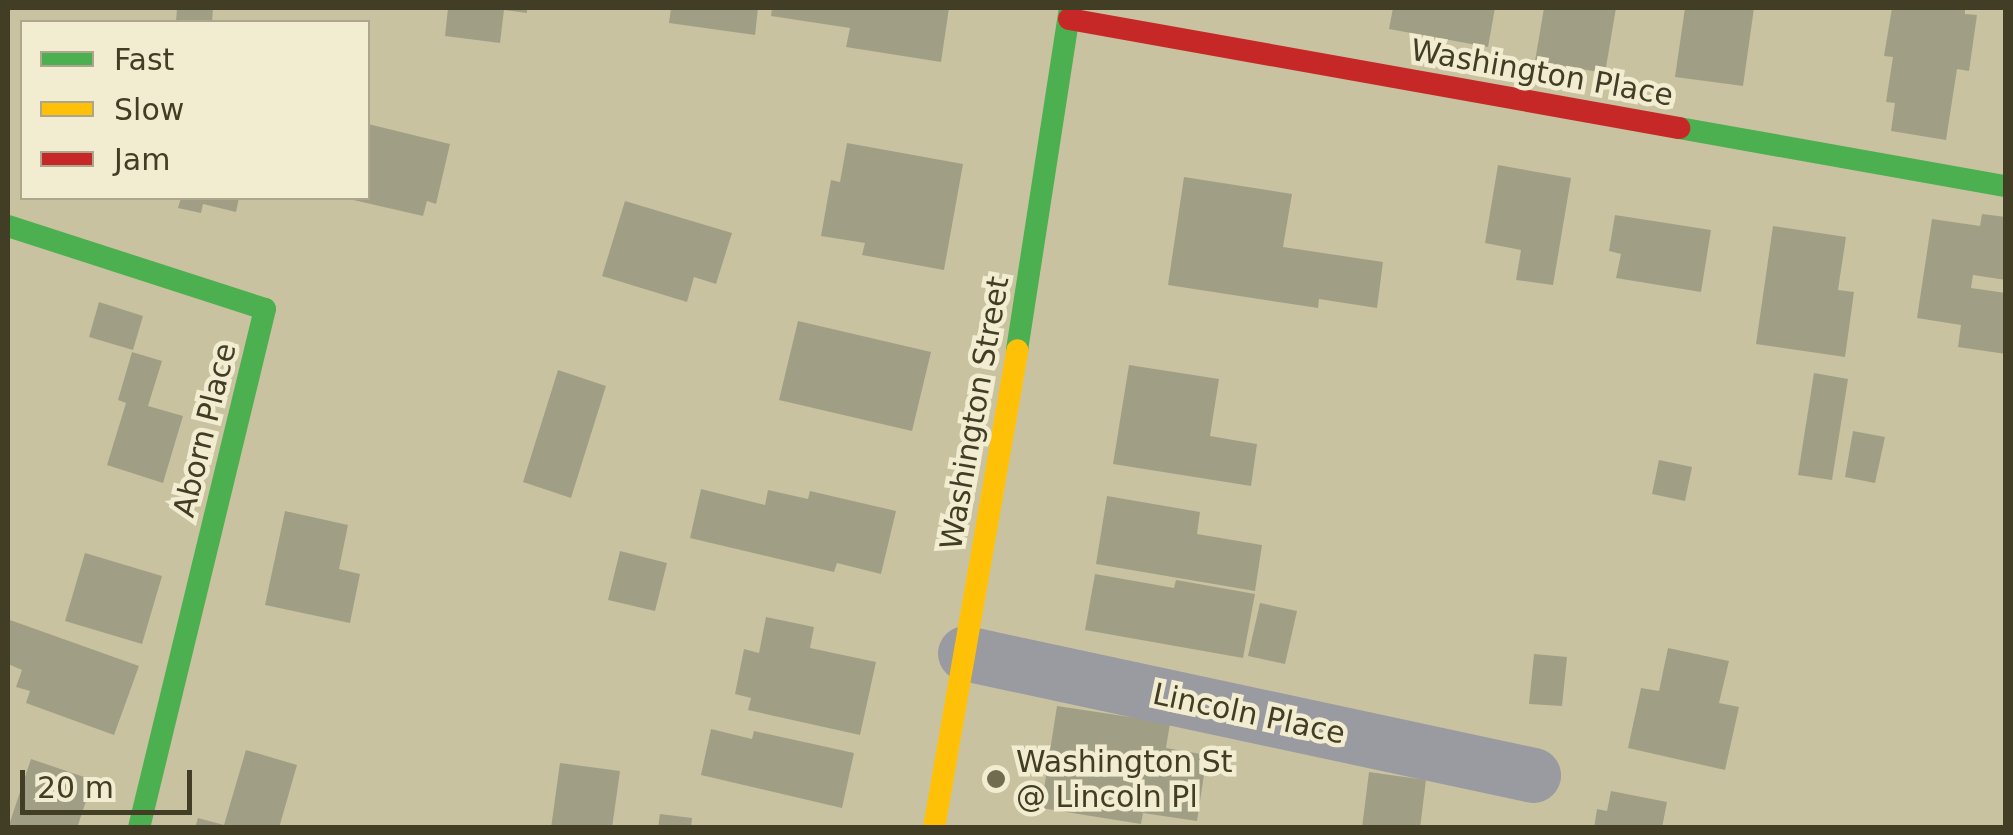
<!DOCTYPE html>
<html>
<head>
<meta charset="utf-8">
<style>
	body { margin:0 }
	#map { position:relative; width:2013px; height:835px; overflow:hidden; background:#c8c2a1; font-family:"DejaVu Sans",sans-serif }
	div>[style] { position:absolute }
	.building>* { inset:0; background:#a09f86 }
	.street>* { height:55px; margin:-27.5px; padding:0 27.5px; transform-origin:27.5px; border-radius:27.5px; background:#9a9aa1 }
	.fast>* { height:22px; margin:-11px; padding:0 11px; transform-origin:11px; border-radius:11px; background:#4caf50 }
	.slow>* { height:22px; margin:-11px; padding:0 11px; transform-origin:11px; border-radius:11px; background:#ffc107 }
	.jam>* { height:22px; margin:-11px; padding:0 11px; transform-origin:11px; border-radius:11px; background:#c62828 }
	.dots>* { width:28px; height:28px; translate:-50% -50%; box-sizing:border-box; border:5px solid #f2edd0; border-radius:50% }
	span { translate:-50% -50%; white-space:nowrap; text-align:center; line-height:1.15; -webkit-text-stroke:9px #f2edd0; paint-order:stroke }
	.street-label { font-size:30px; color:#423d25 }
	.poi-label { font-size:30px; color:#423d25 }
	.left { translate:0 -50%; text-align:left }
	.frame { position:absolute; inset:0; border:10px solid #423d25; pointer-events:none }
	.legend { position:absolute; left:20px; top:20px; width:350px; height:180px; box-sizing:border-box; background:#f2edd0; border:2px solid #aca78c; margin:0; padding:12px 18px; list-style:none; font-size:30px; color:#423d25 }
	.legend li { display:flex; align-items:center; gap:20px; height:50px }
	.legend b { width:50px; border:2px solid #aca78c }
	.scale { position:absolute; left:20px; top:770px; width:172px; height:45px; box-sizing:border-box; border:5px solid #423d25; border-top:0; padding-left:12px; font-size:30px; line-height:35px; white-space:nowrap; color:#423d25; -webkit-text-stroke:8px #f2edd0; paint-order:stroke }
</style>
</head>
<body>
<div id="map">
	<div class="building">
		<div style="clip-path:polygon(177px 8px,213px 8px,212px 22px,176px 22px)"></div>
		<div style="clip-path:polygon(448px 8px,527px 8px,527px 13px,504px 10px,500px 43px,445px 36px)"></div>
		<div style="clip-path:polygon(671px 8px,758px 8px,755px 35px,669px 23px)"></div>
		<div style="clip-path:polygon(772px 8px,949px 8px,941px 62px,846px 47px,850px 28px,771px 16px)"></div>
		<div style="clip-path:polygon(1393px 8px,1495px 8px,1488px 47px,1389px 29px)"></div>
		<div style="clip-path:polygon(1544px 8px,1616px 8px,1605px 73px,1535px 61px)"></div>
		<div style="clip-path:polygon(1685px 8px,1754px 8px,1743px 86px,1675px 77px)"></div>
		<div style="clip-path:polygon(1892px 8px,1965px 8px,1965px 14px,1977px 15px,1969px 71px,1957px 69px,1946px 140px,1891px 131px,1895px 103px,1886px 102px,1893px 57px,1884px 56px)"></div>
		<div style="clip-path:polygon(368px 124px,450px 144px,436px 204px,427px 201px,423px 216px,349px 199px,368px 198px)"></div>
		<div style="clip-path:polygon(847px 143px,963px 164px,944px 270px,862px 255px,865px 243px,821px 236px,831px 180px,840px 182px)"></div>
		<div style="clip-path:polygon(1498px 165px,1571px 178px,1553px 285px,1516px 280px,1521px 250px,1485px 243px)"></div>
		<div style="clip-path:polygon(1184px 177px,1292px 194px,1283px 247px,1383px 262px,1377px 308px,1319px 299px,1318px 308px,1168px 285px)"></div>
		<div style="clip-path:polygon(181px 198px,239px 198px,236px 212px,203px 204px,201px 213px,178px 208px)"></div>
		<div style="clip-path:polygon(625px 201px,732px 233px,716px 284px,694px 277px,687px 302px,602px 276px)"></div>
		<div style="clip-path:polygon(1982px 214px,2006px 217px,2006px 280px,1973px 275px,1971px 288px,2006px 293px,2006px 354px,1958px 347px,1961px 325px,1917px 318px,1932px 219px,1980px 226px)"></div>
		<div style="clip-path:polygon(1615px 215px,1711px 230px,1701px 292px,1616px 278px,1621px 254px,1609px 251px)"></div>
		<div style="clip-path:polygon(1773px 226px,1846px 237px,1838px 290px,1854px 292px,1845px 357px,1756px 344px)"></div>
		<div style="clip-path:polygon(99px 302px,143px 316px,133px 350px,89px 337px)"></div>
		<div style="clip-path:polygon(798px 321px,931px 352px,912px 431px,779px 400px)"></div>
		<div style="clip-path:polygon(132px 352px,162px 361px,148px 406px,183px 416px,163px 483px,107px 465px,126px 403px,118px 400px)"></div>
		<div style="clip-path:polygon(1129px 365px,1219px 379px,1210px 436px,1257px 444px,1251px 486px,1113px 464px)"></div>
		<div style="clip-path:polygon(558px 370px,606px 386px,571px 498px,523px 482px)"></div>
		<div style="clip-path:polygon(1814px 373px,1848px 379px,1832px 480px,1798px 475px)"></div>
		<div style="clip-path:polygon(1853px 431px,1885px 437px,1875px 483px,1845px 477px)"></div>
		<div style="clip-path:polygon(1659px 460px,1692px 467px,1685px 501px,1652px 494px)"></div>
		<div style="clip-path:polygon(701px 489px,765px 505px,768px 490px,808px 499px,810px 491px,896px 511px,881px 574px,837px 563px,834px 572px,690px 538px)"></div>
		<div style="clip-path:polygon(1107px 496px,1200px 512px,1197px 534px,1262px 545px,1255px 591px,1096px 564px)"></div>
		<div style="clip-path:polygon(285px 511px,348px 525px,339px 569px,360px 574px,350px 623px,265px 605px)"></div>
		<div style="clip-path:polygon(620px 551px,667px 563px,655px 611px,608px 600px)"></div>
		<div style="clip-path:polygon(85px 553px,162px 576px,142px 644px,65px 621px)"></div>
		<div style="clip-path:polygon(1095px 574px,1174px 588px,1176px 580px,1255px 594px,1243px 658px,1085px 630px)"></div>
		<div style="clip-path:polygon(1260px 603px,1297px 611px,1285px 664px,1248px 656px)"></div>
		<div style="clip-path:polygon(766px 617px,814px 627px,810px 648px,876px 662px,860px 735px,748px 710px,751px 698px,735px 694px,744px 649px,759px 653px)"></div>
		<div style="clip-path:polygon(10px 620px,139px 666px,114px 735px,26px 703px,30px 691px,16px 687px,22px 670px,8px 664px)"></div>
		<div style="clip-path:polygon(1668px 648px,1729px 661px,1719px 703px,1739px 707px,1725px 770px,1628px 748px,1641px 688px,1659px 691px)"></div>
		<div style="clip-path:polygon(1534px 654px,1567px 657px,1562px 706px,1529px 704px)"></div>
		<div style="clip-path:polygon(1057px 706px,1170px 723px,1166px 748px,1207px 755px,1197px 821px,1143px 813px,1141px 824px,1041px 808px)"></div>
		<div style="clip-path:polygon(711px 729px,752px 739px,754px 731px,854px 753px,842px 808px,701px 775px)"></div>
		<div style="clip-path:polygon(246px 750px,297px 765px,279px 828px,195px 828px,198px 818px,224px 825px)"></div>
		<div style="clip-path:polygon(31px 759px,93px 780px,77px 828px,8px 828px)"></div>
		<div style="clip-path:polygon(560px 763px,620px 771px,612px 828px,551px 828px)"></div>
		<div style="clip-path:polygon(1369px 772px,1426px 780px,1420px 828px,1362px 828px)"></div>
		<div style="clip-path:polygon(1611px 791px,1667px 802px,1662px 828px,1594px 828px,1597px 809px,1607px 811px)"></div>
		<div style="clip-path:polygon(660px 814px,692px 818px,691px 828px,658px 828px)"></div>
	</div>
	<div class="street">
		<div style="left:965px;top:653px;width:581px;rotate:12.12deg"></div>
	</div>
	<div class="fast">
		<div style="left:1679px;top:128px;width:332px;rotate:10.1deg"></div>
		<div style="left:8px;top:226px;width:270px;rotate:17.9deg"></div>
		<div style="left:265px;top:309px;width:534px;rotate:103.65deg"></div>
		<div style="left:1017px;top:350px;width:346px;rotate:-81.2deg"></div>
	</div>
	<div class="slow">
		<div style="left:934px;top:828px;width:485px;rotate:-80.1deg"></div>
	</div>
	<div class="jam">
		<div style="left:1069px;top:19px;width:620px;rotate:10.13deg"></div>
	</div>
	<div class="dots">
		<div style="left:996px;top:779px;background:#716c50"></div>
	</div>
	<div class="street-label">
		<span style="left:1542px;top:73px;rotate:10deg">Washington Place</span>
		<span style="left:975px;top:413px;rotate:-80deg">Washington Street</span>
		<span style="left:205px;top:430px;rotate:-76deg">Aborn Place</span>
		<span style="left:1249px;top:714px;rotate:12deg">Lincoln Place</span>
	</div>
	<div class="poi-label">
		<span class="left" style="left:1016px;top:779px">Washington St<br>@ Lincoln Pl</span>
	</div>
	<div class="frame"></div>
	<ul class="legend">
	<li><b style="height:12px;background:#4caf50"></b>Fast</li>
	<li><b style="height:12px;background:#ffc107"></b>Slow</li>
	<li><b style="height:12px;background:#c62828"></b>Jam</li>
	</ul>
	<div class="scale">20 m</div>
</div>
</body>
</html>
